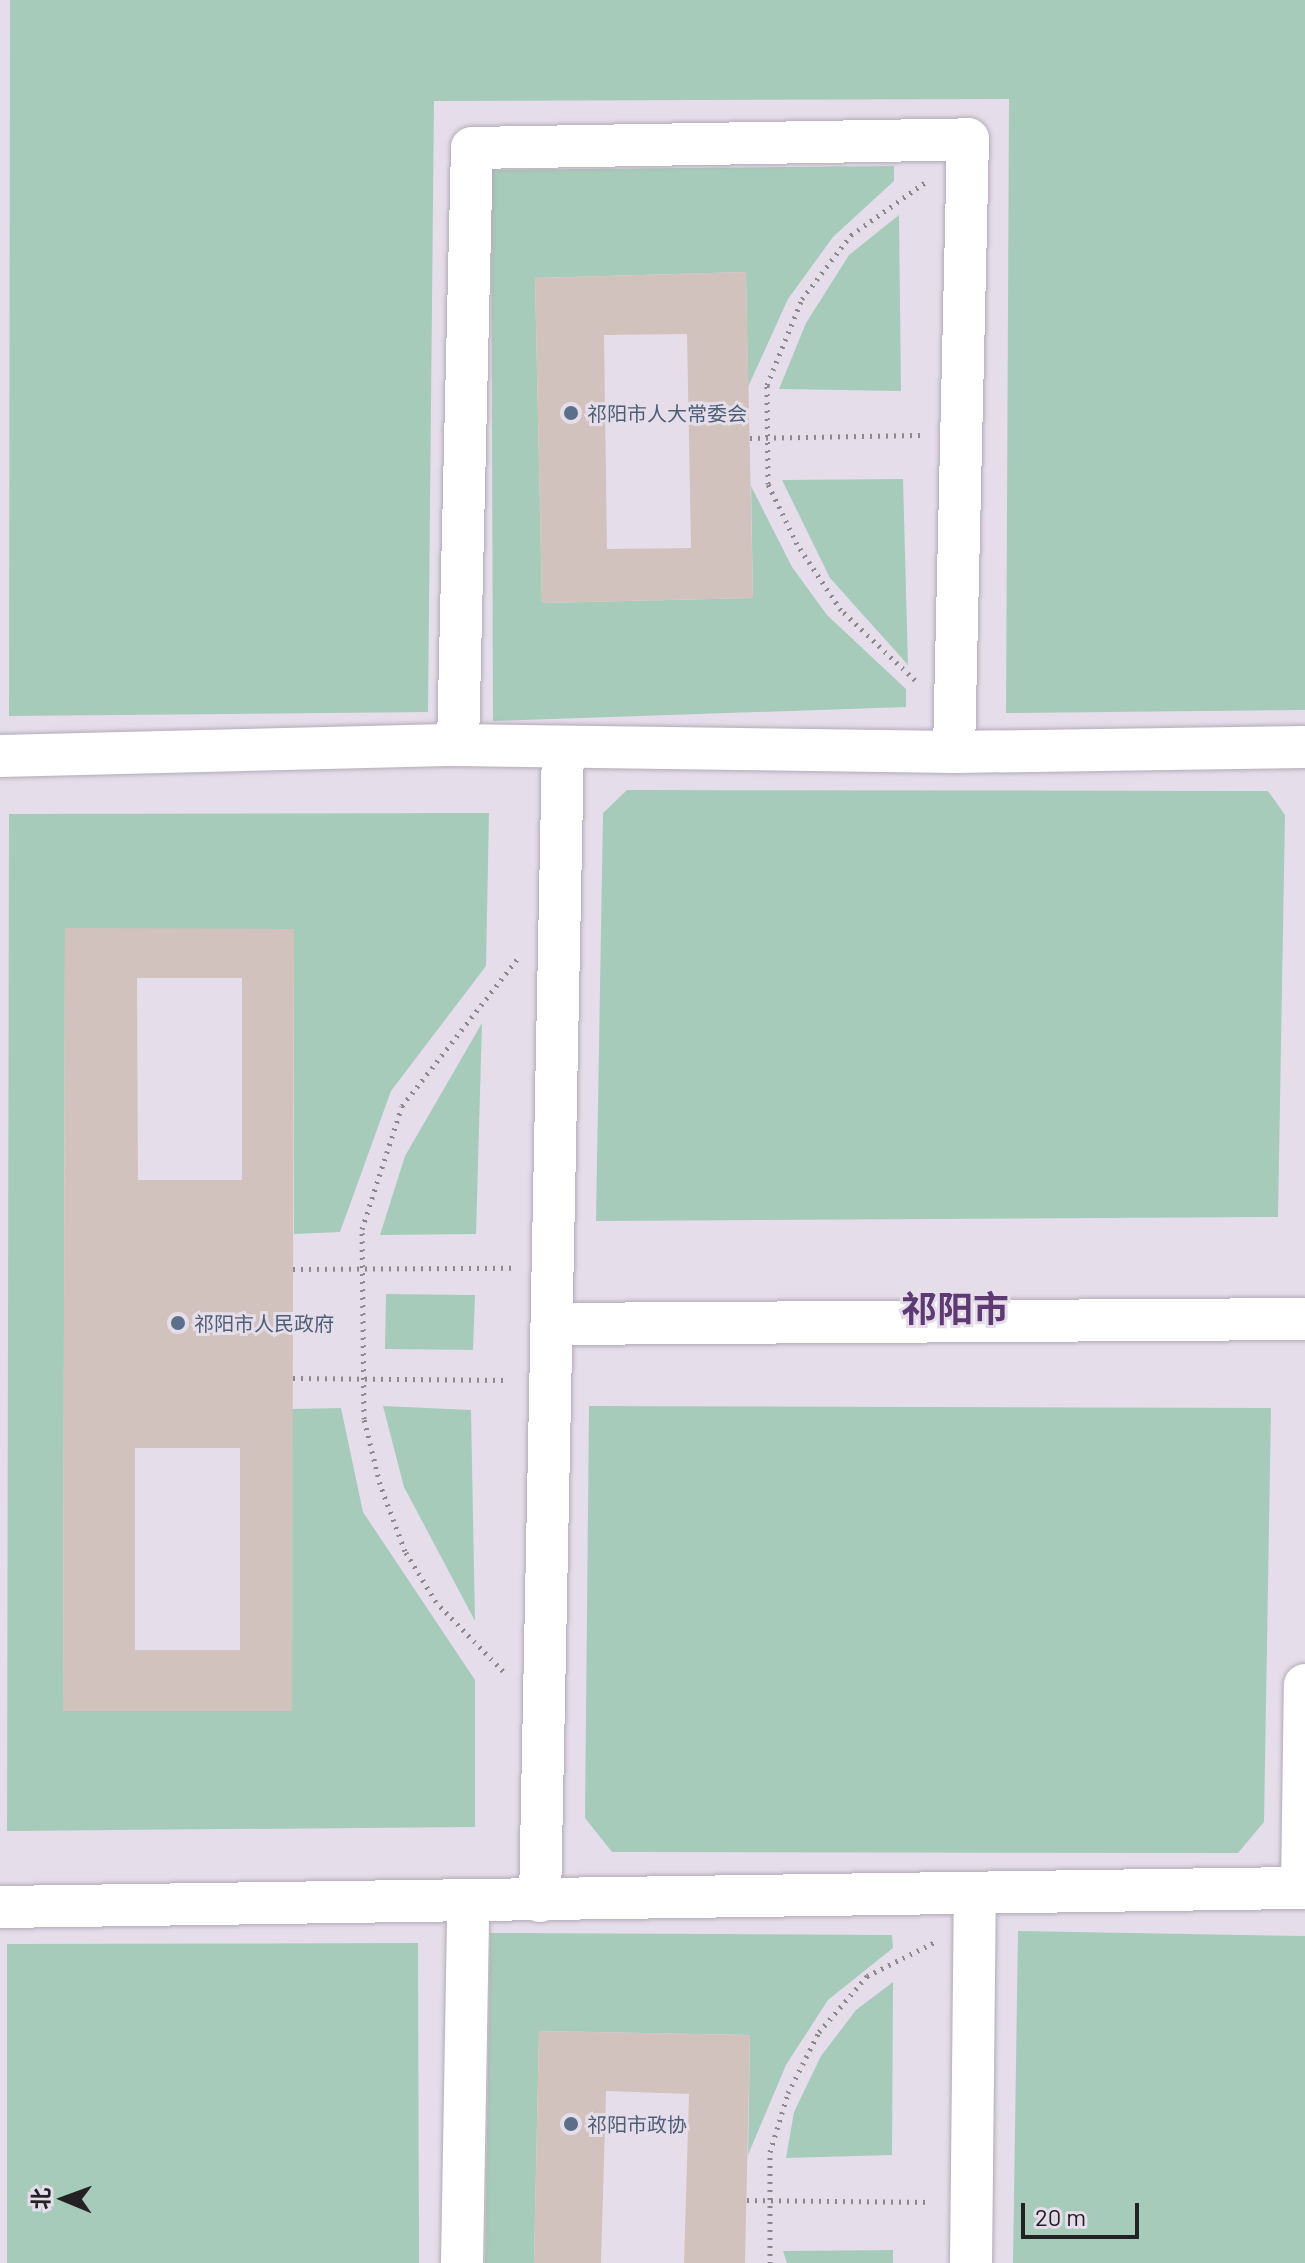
<!DOCTYPE html>
<html>
<head>
<meta charset="utf-8">
<style>
	body { margin:0 }
	#map { position:relative; width:1305px; height:2263px; overflow:hidden; background:#e5deea; font-family:Barlow,"Noto Sans SC",sans-serif }
	div>[style] { position:absolute }
	.green>* { inset:0; background:#a7cbba }
	.building>* { inset:0; background:#d2c2be }
	.path>* { height:5px; margin-top:-2.5px; transform-origin:0; background:repeating-linear-gradient(90deg,#8d8890 0 2px,transparent 0 8px) }
	.roads { filter:drop-shadow(0 0 2px #b2abb7) drop-shadow(0 0 2px #b2abb7) }
	.minor>* { height:42px; margin:-21px; padding:0 21px; transform-origin:21px; border-radius:21px; background:#fff }
	.dots>* { width:22px; height:22px; translate:-50% -50%; box-sizing:border-box; border:4px solid #e5deea; border-radius:50% }
	span { translate:-50% -50%; white-space:nowrap; text-align:center; line-height:1.15; -webkit-text-stroke:6px #e5deea; paint-order:stroke }
	.service-label { font-size:20px; color:#4e5e75 }
	.left { translate:0 -50%; text-align:left }
	.town-label { font-size:36px; color:#5e3a73; font-weight:700 }
	.north { position:absolute; left:24px; top:2159px; width:80px; height:80px; -webkit-text-stroke:6px #e5deea; paint-order:stroke; rotate:271deg; font-size:22px; font-weight:700; line-height:32px; text-align:center; color:#242125 }
	.north::after { content:''; display:block; margin:auto; width:28px; height:36px; background:#242125; clip-path:polygon(50% 0,100% 100%,50% 72%,0 100%) }
	.scale { position:absolute; left:1021px; top:2203px; width:118px; height:36px; box-sizing:border-box; border:4px solid #242125; border-top:0; padding-left:10px; font-size:24px; line-height:28px; white-space:nowrap; color:#242125; -webkit-text-stroke:6px #e5deea; paint-order:stroke }
</style>
</head>
<body>
<div id="map">
	<div class="green">
		<div style="clip-path:polygon(10px 0,1305px 0,1305px 710px,1006px 713px,1009px 99px,434px 101px,428px 712px,9px 716px)"></div>
		<div style="clip-path:polygon(894px 166px,894px 181px,833px 237px,788px 299px,748px 387px,746px 272px,535px 278px,542px 603px,753px 598px,751px 486px,792px 567px,827px 615px,906px 689px,906px 707px,493px 721px,491px 170px)"></div>
		<div style="clip-path:polygon(899px 215px,901px 391px,779px 389px,806px 323px,849px 255px)"></div>
		<div style="clip-path:polygon(903px 479px,908px 665px,830px 578px,782px 480px)"></div>
		<div style="clip-path:polygon(627px 790px,1268px 791px,1285px 815px,1278px 1217px,596px 1221px,603px 813px)"></div>
		<div style="clip-path:polygon(489px 813px,486px 966px,391px 1091px,340px 1232px,294px 1234px,294px 929px,65px 929px,63px 1710px,292px 1711px,292px 1409px,341px 1408px,363px 1512px,475px 1680px,475px 1827px,7px 1831px,9px 814px)"></div>
		<div style="clip-path:polygon(482px 1023px,476px 1234px,380px 1235px,405px 1156px)"></div>
		<div style="clip-path:polygon(386px 1294px,475px 1295px,473px 1350px,385px 1349px)"></div>
		<div style="clip-path:polygon(383px 1406px,471px 1410px,475px 1621px,404px 1487px)"></div>
		<div style="clip-path:polygon(589px 1406px,1271px 1408px,1264px 1822px,1238px 1853px,612px 1852px,585px 1818px)"></div>
		<div style="clip-path:polygon(1018px 1931px,1305px 1936px,1305px 2263px,1013px 2263px)"></div>
		<div style="clip-path:polygon(490px 1933px,892px 1935px,893px 1948px,828px 2000px,786px 2065px,748px 2155px,750px 2035px,539px 2031px,534px 2263px,485px 2263px)"></div>
		<div style="clip-path:polygon(418px 1943px,419px 2263px,7px 2263px,7px 1944px)"></div>
		<div style="clip-path:polygon(893px 1982px,892px 2155px,786px 2158px,794px 2112px,821px 2056px,856px 2010px)"></div>
		<div style="clip-path:polygon(893px 2250px,893px 2263px,787px 2263px,783px 2251px)"></div>
	</div>
	<div class="building">
		<div style="clip-path:polygon(evenodd,746px 272px,753px 598px,542px 603px,535px 278px,746px 272px,687px 334px,691px 548px,607px 549px,604px 335px,687px 334px)"></div>
		<div style="clip-path:polygon(evenodd,65px 928px,294px 929px,292px 1711px,63px 1711px,65px 928px,137px 978px,242px 978px,242px 1180px,138px 1180px,137px 978px,65px 928px,135px 1448px,240px 1448px,240px 1650px,135px 1650px,135px 1448px)"></div>
		<div style="clip-path:polygon(539px 2031px,750px 2035px,745px 2263px,684px 2263px,689px 2094px,606px 2091px,601px 2263px,534px 2263px)"></div>
	</div>
	<div class="path">
		<div style="left:750px;top:438px;width:170px;rotate:-1deg"></div>
		<div style="left:915px;top:680px;width:102px;rotate:-136.6deg"></div>
		<div style="left:841px;top:610px;width:79px;rotate:-123.7deg"></div>
		<div style="left:797px;top:544px;width:67px;rotate:-115.8deg"></div>
		<div style="left:768px;top:484px;width:99px;rotate:-90.6deg"></div>
		<div style="left:767px;top:385px;width:93px;rotate:-67.9deg"></div>
		<div style="left:802px;top:299px;width:81px;rotate:-52.6deg"></div>
		<div style="left:851px;top:235px;width:93px;rotate:-35.4deg"></div>
		<div style="left:293px;top:1269px;width:219px;rotate:-0.3deg"></div>
		<div style="left:293px;top:1378px;width:216px;rotate:0.5deg"></div>
		<div style="left:503px;top:1671px;width:96px;rotate:-134.2deg"></div>
		<div style="left:436px;top:1602px;width:60px;rotate:-121.3deg"></div>
		<div style="left:405px;top:1551px;width:72px;rotate:-110.5deg"></div>
		<div style="left:380px;top:1484px;width:67px;rotate:-103.8deg"></div>
		<div style="left:364px;top:1419px;width:190px;rotate:-90.6deg"></div>
		<div style="left:362px;top:1229px;width:129px;rotate:-72deg"></div>
		<div style="left:402px;top:1106px;width:188px;rotate:-51.9deg"></div>
		<div style="left:747px;top:2200px;width:184px;rotate:0.6deg"></div>
		<div style="left:770px;top:2263px;width:111px;rotate:-90deg"></div>
		<div style="left:770px;top:2152px;width:62px;rotate:-73deg"></div>
		<div style="left:788px;top:2093px;width:68px;rotate:-63.1deg"></div>
		<div style="left:819px;top:2032px;width:74px;rotate:-49.4deg"></div>
		<div style="left:867px;top:1976px;width:76px;rotate:-26.6deg"></div>
	</div>
	<div class="roads">
		<div class="minor">
			<div style="left:458px;top:745px;width:597px;rotate:-88.66deg"></div>
			<div style="left:472px;top:148px;width:496px;rotate:-1deg"></div>
			<div style="left:968px;top:139px;width:613px;rotate:91.31deg"></div>
			<div style="left:0;top:756px;width:458px;rotate:-1.4deg"></div>
			<div style="left:458px;top:745px;width:496px;rotate:0.8deg"></div>
			<div style="left:954px;top:752px;width:351px;rotate:-0.8deg"></div>
			<div style="left:552px;top:1324px;width:753px;rotate:-0.38deg"></div>
			<div style="left:540px;top:1901px;width:1154px;rotate:-88.86deg"></div>
			<div style="left:0;top:1907px;width:1302px;rotate:-0.84deg"></div>
			<div style="left:1302px;top:1888px;width:203px;rotate:-89.2deg"></div>
			<div style="left:462px;top:2263px;width:361px;rotate:-89deg"></div>
			<div style="left:971px;top:2263px;width:368px;rotate:-89.4deg"></div>
		</div>
	</div>
	<div class="dots">
		<div style="left:571px;top:413px;background:#5c6f8a"></div>
		<div style="left:178px;top:1323px;background:#5c6f8a"></div>
		<div style="left:571px;top:2124px;background:#5c6f8a"></div>
	</div>
	<div class="service-label">
		<span class="left" style="left:587px;top:413px">祁阳市人大常委会</span>
		<span class="left" style="left:194px;top:1323px">祁阳市人民政府</span>
		<span class="left" style="left:587px;top:2124px">祁阳市政协</span>
	</div>
	<div class="town-label">
		<span style="left:955px;top:1308px">祁阳市</span>
	</div>
	<div class="north">北</div>
	<div class="scale">20 m</div>
</div>
</body>
</html>
